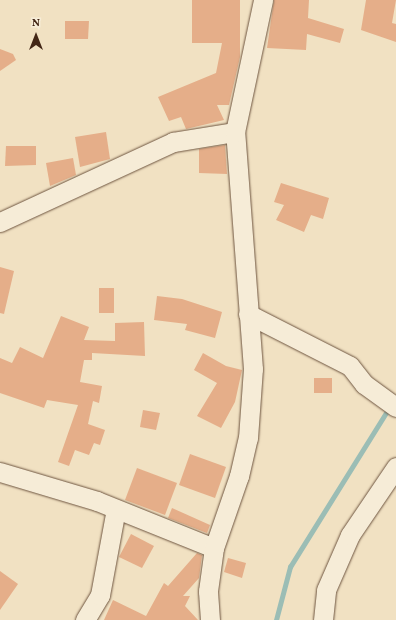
<!DOCTYPE html>
<html>
<head>
<meta charset="utf-8">
<style>
	body { margin:0 }
	#map { position:relative; width:396px; height:620px; overflow:hidden; background:#f1e1c2; font-family:Vollkorn,serif }
	div>[style] { position:absolute }
	.stream>* { height:4.5px; margin:-2.25px; padding:0 2.25px; transform-origin:2.25px; border-radius:2.25px; background:#9bbdb5 }
	.building>* { inset:0; background:#e5ae89 }
	.roads { filter:drop-shadow(0 0 1px #6e5540) drop-shadow(0 0 1px #6e5540) }
	.minor>* { height:19px; margin:-9.5px; padding:0 9.5px; transform-origin:9.5px; border-radius:9.5px; background:#f6ecd7 }
	span { translate:-50% -50%; white-space:nowrap; text-align:center; line-height:1.15; -webkit-text-stroke:3px #f6ecd7; paint-order:stroke }
	.north { position:absolute; left:16px; top:16px; width:40px; height:40px; -webkit-text-stroke:3px #f6ecd7; paint-order:stroke; rotate:0deg; font-size:11px; font-weight:700; line-height:16px; text-align:center; color:#432615 }
	.north::after { content:''; display:block; margin:auto; width:14px; height:18px; background:#432615; clip-path:polygon(50% 0,100% 100%,50% 72%,0 100%) }
</style>
</head>
<body>
<div id="map">
	<div class="stream">
		<div style="left:276px;top:620px;width:55px;rotate:-75.2deg"></div>
		<div style="left:290px;top:567px;width:187px;rotate:-58.1deg"></div>
	</div>
	<div class="building">
		<div style="clip-path:polygon(192px 0,240px 0,240px 57px,229px 105px,217px 105px,224px 120px,186px 129px,181px 117px,169px 121px,158px 97px,216px 73px,222px 43px,192px 43px)"></div>
		<div style="clip-path:polygon(274px 0,309px 0,308px 18px,344px 29px,340px 43px,307px 34px,306px 50px,267px 48px)"></div>
		<div style="clip-path:polygon(366px 0,396px 0,392px 23px,396px 24px,396px 42px,361px 30px)"></div>
		<div style="clip-path:polygon(65px 21px,89px 21px,88px 39px,65px 39px)"></div>
		<div style="clip-path:polygon(0 49px,13px 54px,16px 60px,0 71px)"></div>
		<div style="clip-path:polygon(106px 132px,110px 159px,80px 167px,75px 137px)"></div>
		<div style="clip-path:polygon(225px 145px,227px 174px,199px 173px,199px 149px)"></div>
		<div style="clip-path:polygon(6px 146px,36px 146px,36px 165px,5px 166px)"></div>
		<div style="clip-path:polygon(73px 158px,76px 175px,50px 186px,46px 163px)"></div>
		<div style="clip-path:polygon(281px 183px,329px 198px,323px 219px,311px 215px,304px 232px,276px 220px,284px 205px,274px 202px)"></div>
		<div style="clip-path:polygon(0 267px,14px 271px,4px 314px,0 313px)"></div>
		<div style="clip-path:polygon(99px 288px,114px 288px,114px 313px,99px 313px)"></div>
		<div style="clip-path:polygon(157px 296px,182px 299px,222px 312px,215px 338px,185px 330px,187px 324px,154px 320px)"></div>
		<div style="clip-path:polygon(61px 316px,89px 327px,84px 340px,115px 341px,115px 323px,144px 322px,145px 356px,92px 353px,92px 360px,84px 360px,80px 382px,102px 386px,99px 403px,93px 401px,88px 424px,105px 430px,100px 445px,94px 443px,89px 455px,75px 450px,69px 466px,58px 462px,78px 405px,47px 400px,44px 408px,0 393px,0 358px,12px 363px,20px 347px,43px 358px)"></div>
		<div style="clip-path:polygon(203px 353px,226px 366px,242px 370px,235px 402px,221px 428px,197px 416px,217px 383px,194px 370px)"></div>
		<div style="clip-path:polygon(314px 378px,332px 378px,332px 393px,314px 393px)"></div>
		<div style="clip-path:polygon(143px 410px,160px 413px,156px 430px,140px 427px)"></div>
		<div style="clip-path:polygon(190px 454px,226px 467px,215px 498px,179px 485px)"></div>
		<div style="clip-path:polygon(137px 468px,177px 483px,165px 515px,125px 500px)"></div>
		<div style="clip-path:polygon(172px 508px,210px 525px,207px 533px,168px 518px)"></div>
		<div style="clip-path:polygon(131px 534px,154px 546px,142px 568px,119px 557px)"></div>
		<div style="clip-path:polygon(197px 553px,202px 555px,199px 578px,183px 596px,190px 596px,185px 606px,198px 620px,104px 620px,113px 600px,146px 616px,164px 583px,168px 586px)"></div>
		<div style="clip-path:polygon(228px 558px,246px 563px,242px 578px,224px 572px)"></div>
		<div style="clip-path:polygon(0 571px,18px 584px,0 610px)"></div>
	</div>
	<div class="roads">
		<div class="minor">
			<div style="left:0;top:222px;width:191px;rotate:-24.8deg"></div>
			<div style="left:173px;top:142px;width:63px;rotate:-9.2deg"></div>
			<div style="left:248px;top:314px;width:114px;rotate:27deg"></div>
			<div style="left:350px;top:366px;width:23px;rotate:52deg"></div>
			<div style="left:364px;top:384px;width:39px;rotate:36deg"></div>
			<div style="left:0;top:472px;width:101px;rotate:16.6deg"></div>
			<div style="left:97px;top:501px;width:126px;rotate:21.9deg"></div>
			<div style="left:85px;top:620px;width:29px;rotate:-59deg"></div>
			<div style="left:100px;top:595px;width:87px;rotate:-79.5deg"></div>
			<div style="left:210px;top:620px;width:29px;rotate:-94deg"></div>
			<div style="left:208px;top:591px;width:43px;rotate:-82.1deg"></div>
			<div style="left:214px;top:548px;width:76px;rotate:-70.9deg"></div>
			<div style="left:239px;top:476px;width:39px;rotate:-77deg"></div>
			<div style="left:248px;top:438px;width:69px;rotate:-85.9deg"></div>
			<div style="left:253px;top:369px;width:238px;rotate:-94.3deg"></div>
			<div style="left:235px;top:132px;width:135px;rotate:-78deg"></div>
			<div style="left:323px;top:620px;width:30px;rotate:-84deg"></div>
			<div style="left:326px;top:590px;width:60px;rotate:-66.4deg"></div>
			<div style="left:350px;top:535px;width:82px;rotate:-55.9deg"></div>
		</div>
	</div>
	<div class="north">N</div>
</div>
</body>
</html>
